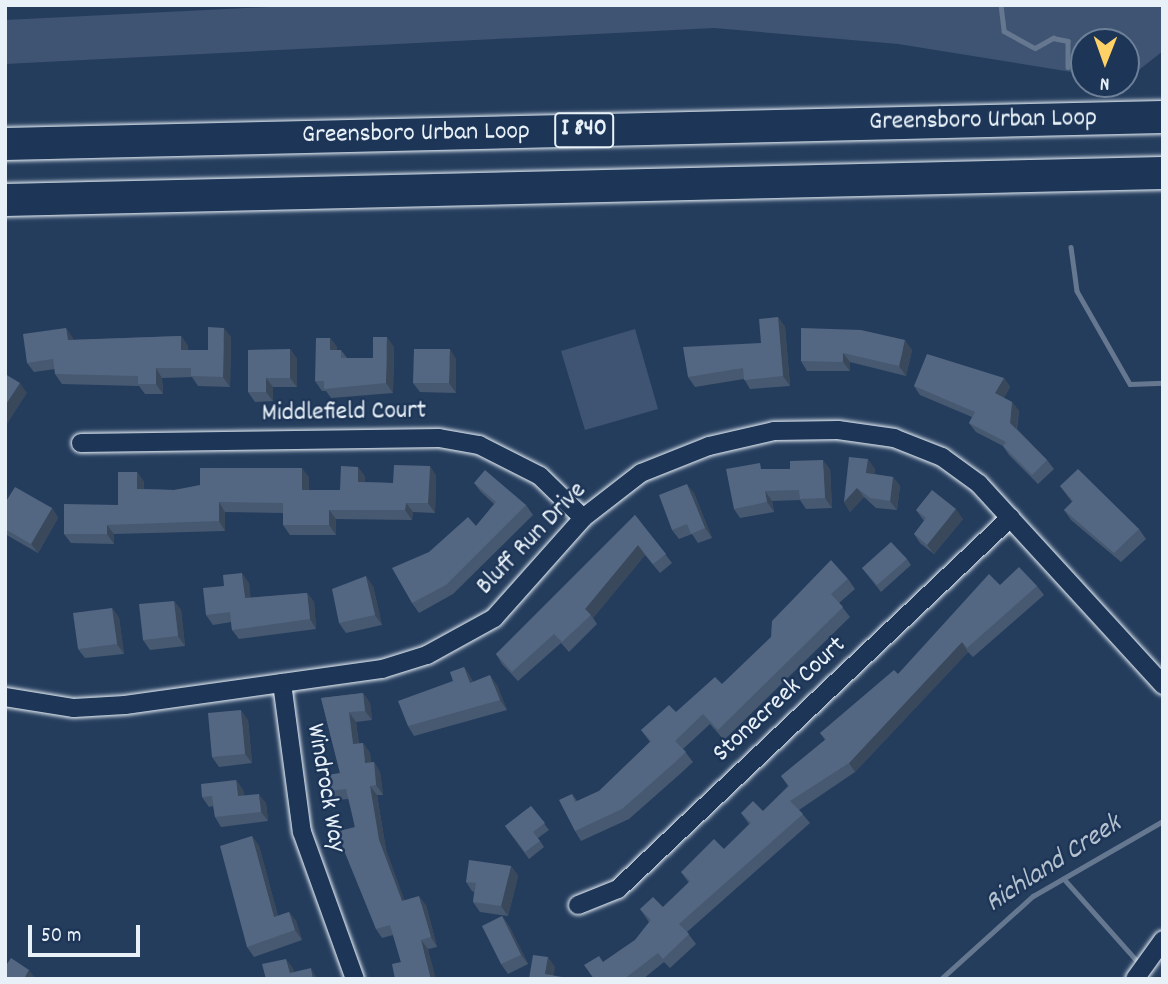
<!DOCTYPE html>
<html>
<head>
<meta charset="utf-8">
<style>
	body { margin:0 }
	#map { position:relative; width:1168px; height:984px; overflow:hidden; background:#253d5d; font-family:Dekko,sans-serif }
	div>[style] { position:absolute }
	.green>* { inset:0; background:#3e5472 }
	.stream>* { height:4.5px; margin:-2.25px; padding:0 2.25px; transform-origin:2.25px; border-radius:2.25px; background:#657890 }
	.roads { filter:drop-shadow(0 0 2px #e8f1f8) drop-shadow(0 0 2px #e8f1f8) }
	.minor>* { height:18px; margin:-9px; padding:0 9px; transform-origin:9px; border-radius:9px; background:#1d3557 }
	.motorway>* { height:32px; margin:-16px; padding:0 16px; transform-origin:16px; border-radius:16px; background:#1d3557 }
	.wall>* { inset:0; background:#475970 }
	.shaded-wall>* { inset:0; background:#3a485b }
	.building>* { inset:0; background:#536782 }
	span { translate:-50% -50%; white-space:nowrap; text-align:center; line-height:1.15; -webkit-text-stroke:5px #1d3557; paint-order:stroke }
	.shield-label span { padding:2px 5px; background:#1d3557; border:2px solid; border-radius:5px; -webkit-text-stroke-width:0 }
	.shield-label { font-size:24px; color:#e8f1f8; font-weight:700 }
	.street-label { font-size:26px; color:#e8f1f8 }
	.water-label { font-size:28px; color:#b4c1ce; font-style:italic }
	.frame { position:absolute; inset:0; border:7px solid #e8f1f8; pointer-events:none }
	.north { position:absolute; left:1070px; top:28px; width:70px; height:70px; box-sizing:border-box; background:#1d3557; border:2px solid #6e8097; border-radius:50%; rotate:181deg; font-size:19px; font-weight:700; line-height:28px; text-align:center; color:#e8f1f8 }
	.north::after { content:''; display:block; margin:auto; width:24px; height:32px; background:#ffd166; clip-path:polygon(50% 0,100% 100%,50% 72%,0 100%) }
	.scale { position:absolute; left:28px; top:925px; width:112px; height:32px; box-sizing:border-box; border:4px solid #e8f1f8; border-top:0; padding-left:9px; font-size:21px; line-height:24px; white-space:nowrap; color:#e8f1f8; -webkit-text-stroke:5px #1d3557; paint-order:stroke }
</style>
</head>
<body>
<div id="map">
	<div class="green">
		<div style="clip-path:polygon(307px 5px,1163px 5px,1163px 51px,1126px 80px,1126px 42px,1084px 42px,1084px 74px,898px 44px,714px 28px,5px 64px,5px 20px)"></div>
		<div style="clip-path:polygon(635px 329px,658px 409px,585px 430px,561px 351px)"></div>
	</div>
	<div class="stream">
		<div style="left:1001px;top:5px;width:26px;rotate:83deg"></div>
		<div style="left:1004px;top:31px;width:35px;rotate:29deg"></div>
		<div style="left:1035px;top:48px;width:21px;rotate:-29deg"></div>
		<div style="left:1053px;top:38px;width:15px;rotate:11deg"></div>
		<div style="left:1068px;top:41px;width:26px;rotate:90deg"></div>
		<div style="left:1071px;top:247px;width:44px;rotate:82.2deg"></div>
		<div style="left:1077px;top:291px;width:107px;rotate:60.3deg"></div>
		<div style="left:1130px;top:384px;width:33px;rotate:-2deg"></div>
		<div style="left:1065px;top:880px;width:111px;rotate:48.3deg"></div>
		<div style="left:941px;top:979px;width:124px;rotate:-42.1deg"></div>
		<div style="left:1033px;top:896px;width:150px;rotate:-30deg"></div>
	</div>
	<div class="roads">
		<div class="minor">
			<div style="left:81px;top:443px;width:358px;rotate:-0.8deg"></div>
			<div style="left:439px;top:438px;width:41px;rotate:9.9deg"></div>
			<div style="left:479px;top:445px;width:68px;rotate:26.9deg"></div>
			<div style="left:540px;top:476px;width:60px;rotate:44.3deg"></div>
			<div style="left:282px;top:683px;width:150px;rotate:82.4deg"></div>
			<div style="left:302px;top:832px;width:156px;rotate:70.2deg"></div>
			<div style="left:5px;top:697px;width:70px;rotate:9.1deg"></div>
			<div style="left:74px;top:708px;width:51px;rotate:-3.4deg"></div>
			<div style="left:125px;top:705px;width:260px;rotate:-8deg"></div>
			<div style="left:382px;top:669px;width:47px;rotate:-17.3deg"></div>
			<div style="left:427px;top:655px;width:77px;rotate:-28.9deg"></div>
			<div style="left:494px;top:618px;width:134px;rotate:-48.3deg"></div>
			<div style="left:583px;top:518px;width:73px;rotate:-37.8deg"></div>
			<div style="left:641px;top:473px;width:73px;rotate:-21.7deg"></div>
			<div style="left:709px;top:446px;width:67px;rotate:-13deg"></div>
			<div style="left:774px;top:431px;width:64px;rotate:-0.9deg"></div>
			<div style="left:838px;top:430px;width:57px;rotate:8.1deg"></div>
			<div style="left:894px;top:438px;width:52px;rotate:21.6deg"></div>
			<div style="left:942px;top:457px;width:46px;rotate:36.1deg"></div>
			<div style="left:979px;top:484px;width:273px;rotate:47.5deg"></div>
			<div style="left:578px;top:905px;width:43px;rotate:-21.8deg"></div>
			<div style="left:618px;top:889px;width:540px;rotate:-43.42deg"></div>
			<div style="left:1135px;top:979px;width:48px;rotate:-54.3deg"></div>
		</div>
		<div class="motorway">
			<div style="left:5px;top:144px;width:1158px;rotate:-1.34deg"></div>
			<div style="left:5px;top:200px;width:1158px;rotate:-1.34deg"></div>
		</div>
	</div>
	<div class="wall">
		<div style="clip-path:polygon(778px 317px,785px 327px,790px 386px,750px 389px,744px 379px,695px 387px,688px 377px,761px 343px)"></div>
		<div style="clip-path:polygon(66px 328px,73px 340px,181px 336px,188px 346px,188px 350px,208px 350px,231px 337px,230px 387px,198px 386px,192px 377px,162px 378px,163px 394px,145px 394px,139px 386px,62px 384px,55px 374px,55px 369px,34px 372px,27px 363px)"></div>
		<div style="clip-path:polygon(801px 328px,912px 350px,906px 376px,850px 362px,850px 371px,807px 371px,801px 361px)"></div>
		<div style="clip-path:polygon(330px 338px,337px 347px,337px 350px,341px 350px,347px 358px,373px 358px,394px 347px,393px 393px,331px 398px,326px 391px,322px 391px,315px 381px)"></div>
		<div style="clip-path:polygon(290px 349px,297px 359px,297px 387px,273px 387px,273px 401px,255px 402px,248px 392px)"></div>
		<div style="clip-path:polygon(456px 359px,456px 393px,420px 392px,413px 383px)"></div>
		<div style="clip-path:polygon(1004px 378px,1010px 387px,1004px 398px,1012px 402px,1019px 411px,1017px 429px,1047px 460px,1054px 469px,1038px 484px,1009px 455px,1003px 446px,976px 432px,969px 423px,972px 417px,920px 395px,914px 386px)"></div>
		<div style="clip-path:polygon(430px 466px,436px 476px,435px 513px,413px 512px,412px 520px,336px 519px,336px 535px,290px 535px,283px 525px,283px 513px,225px 512px,225px 531px,114px 534px,114px 544px,71px 543px,64px 534px,118px 505px,137px 472px,144px 482px,144px 489px,174px 490px,309px 477px,309px 490px,340px 490px,365px 476px,365px 482px,393px 483px)"></div>
		<div style="clip-path:polygon(764px 469px,830px 469px,832px 508px,806px 509px,800px 500px,772px 501px,774px 512px,740px 518px,734px 509px)"></div>
		<div style="clip-path:polygon(875px 469px,874px 474px,893px 477px,900px 486px,897px 510px,876px 508px,864px 497px,850px 512px,844px 502px)"></div>
		<div style="clip-path:polygon(474px 483px,526px 505px,533px 515px,453px 594px,419px 613px,412px 603px,429px 552px,476px 526px,494px 504px,481px 492px)"></div>
		<div style="clip-path:polygon(1060px 486px,1139px 529px,1146px 539px,1121px 562px,1071px 520px,1064px 510px,1072px 502px)"></div>
		<div style="clip-path:polygon(694px 493px,712px 538px,698px 543px,692px 534px,679px 539px,672px 530px)"></div>
		<div style="clip-path:polygon(5px 503px,52px 508px,58px 518px,38px 553px,5px 534px)"></div>
		<div style="clip-path:polygon(916px 510px,963px 519px,934px 554px,920px 543px,914px 534px,924px 521px)"></div>
		<div style="clip-path:polygon(635px 515px,672px 563px,660px 573px,645px 555px,593px 618px,597px 624px,569px 652px,561px 643px,518px 681px,502px 664px,496px 654px)"></div>
		<div style="clip-path:polygon(907px 559px,911px 565px,881px 592px,862px 568px)"></div>
		<div style="clip-path:polygon(848px 579px,855px 589px,839px 603px,850px 617px,724px 740px,710px 724px,683px 749px,693px 762px,680px 774px,629px 819px,581px 841px,575px 831px,572px 794px,577px 801px,599px 791px,650px 742px,641px 730px,676px 712px,722px 684px)"></div>
		<div style="clip-path:polygon(249px 583px,250px 598px,307px 593px,314px 602px,316px 629px,239px 639px,232px 630px,231px 622px,213px 625px,206px 615px)"></div>
		<div style="clip-path:polygon(1000px 585px,1037px 586px,1044px 595px,973px 657px,968px 652px,855px 772px,799px 810px,810px 823px,687px 932px,696px 944px,670px 968px,664px 962px,643px 979px,594px 979px,603px 962px,635px 940px,649px 922px,640px 909px,663px 907px,689px 883px,681px 872px,724px 849px,749px 824px,741px 813px,763px 811px,788px 786px,781px 776px,825px 740px,820px 733px,898px 674px)"></div>
		<div style="clip-path:polygon(373px 586px,382px 625px,346px 633px,339px 623px)"></div>
		<div style="clip-path:polygon(174px 601px,181px 610px,185px 646px,150px 650px,143px 640px)"></div>
		<div style="clip-path:polygon(112px 608px,119px 618px,124px 654px,85px 658px,78px 649px)"></div>
		<div style="clip-path:polygon(464px 667px,470px 676px,473px 682px,497px 685px,507px 710px,414px 736px,408px 726px,453px 681px)"></div>
		<div style="clip-path:polygon(363px 693px,370px 703px,372px 720px,356px 722px,359px 744px,363px 743px,370px 753px,371px 763px,374px 762px,380px 772px,383px 795px,377px 795px,386px 850px,404px 900px,426px 905px,437px 947px,428px 949px,401px 962px,393px 935px,382px 938px,376px 929px,349px 799px,336px 800px,329px 791px,340px 773px,321px 698px)"></div>
		<div style="clip-path:polygon(248px 720px,252px 763px,219px 767px,212px 757px)"></div>
		<div style="clip-path:polygon(236px 780px,243px 790px,244px 796px,266px 803px,268px 821px,221px 827px,215px 817px,213px 806px,209px 807px,202px 797px)"></div>
		<div style="clip-path:polygon(531px 806px,549px 830px,538px 838px,544px 847px,529px 859px,505px 826px)"></div>
		<div style="clip-path:polygon(252px 836px,259px 846px,278px 916px,289px 912px,296px 921px,302px 940px,254px 957px,247px 947px)"></div>
		<div style="clip-path:polygon(511px 866px,518px 876px,508px 916px,480px 912px,473px 902px,474px 892px,472px 891px,466px 882px)"></div>
		<div style="clip-path:polygon(502px 916px,509px 926px,528px 964px,508px 974px,501px 964px)"></div>
	</div>
	<div class="shaded-wall">
		<div style="clip-path:polygon(778px 317px,785px 327px,790px 386px,783px 376px)"></div>
		<div style="clip-path:polygon(66px 328px,73px 338px,75px 350px,68px 340px)"></div>
		<div style="clip-path:polygon(224px 328px,231px 337px,230px 387px,223px 377px)"></div>
		<div style="clip-path:polygon(181px 336px,188px 346px,188px 359px,181px 350px)"></div>
		<div style="clip-path:polygon(387px 337px,394px 347px,393px 393px,386px 383px)"></div>
		<div style="clip-path:polygon(330px 338px,337px 347px,337px 359px,330px 350px)"></div>
		<div style="clip-path:polygon(905px 340px,912px 350px,906px 376px,899px 366px)"></div>
		<div style="clip-path:polygon(290px 349px,297px 359px,297px 387px,290px 378px)"></div>
		<div style="clip-path:polygon(450px 349px,456px 359px,456px 393px,449px 383px)"></div>
		<div style="clip-path:polygon(843px 353px,850px 362px,850px 371px,843px 362px)"></div>
		<div style="clip-path:polygon(156px 368px,162px 378px,163px 394px,156px 384px)"></div>
		<div style="clip-path:polygon(266px 378px,273px 387px,273px 401px,266px 392px)"></div>
		<div style="clip-path:polygon(1004px 378px,1010px 387px,1002px 402px,995px 393px)"></div>
		<div style="clip-path:polygon(20px 383px,27px 393px,7px 424px,5px 422px,5px 406px)"></div>
		<div style="clip-path:polygon(1012px 402px,1019px 411px,1016px 432px,1010px 423px)"></div>
		<div style="clip-path:polygon(868px 459px,875px 469px,873px 483px,866px 473px)"></div>
		<div style="clip-path:polygon(823px 460px,830px 469px,832px 508px,825px 498px)"></div>
		<div style="clip-path:polygon(430px 466px,436px 476px,435px 513px,428px 503px)"></div>
		<div style="clip-path:polygon(358px 467px,365px 476px,365px 492px,358px 482px)"></div>
		<div style="clip-path:polygon(302px 468px,309px 477px,309px 499px,302px 490px)"></div>
		<div style="clip-path:polygon(137px 472px,144px 482px,144px 499px,137px 489px)"></div>
		<div style="clip-path:polygon(893px 477px,900px 486px,897px 510px,890px 501px)"></div>
		<div style="clip-path:polygon(687px 484px,694px 493px,712px 538px,705px 528px)"></div>
		<div style="clip-path:polygon(857px 488px,864px 497px,850px 512px,844px 502px)"></div>
		<div style="clip-path:polygon(765px 491px,772px 501px,774px 512px,767px 502px)"></div>
		<div style="clip-path:polygon(219px 502px,225px 512px,225px 531px,219px 521px)"></div>
		<div style="clip-path:polygon(406px 503px,413px 512px,412px 520px,405px 510px)"></div>
		<div style="clip-path:polygon(52px 508px,58px 518px,38px 553px,31px 544px)"></div>
		<div style="clip-path:polygon(956px 509px,963px 519px,934px 554px,927px 545px)"></div>
		<div style="clip-path:polygon(329px 510px,336px 519px,336px 535px,329px 525px)"></div>
		<div style="clip-path:polygon(107px 525px,114px 534px,114px 544px,107px 534px)"></div>
		<div style="clip-path:polygon(638px 545px,645px 555px,593px 618px,585px 609px)"></div>
		<div style="clip-path:polygon(242px 573px,249px 583px,252px 608px,245px 598px)"></div>
		<div style="clip-path:polygon(366px 576px,373px 586px,382px 625px,375px 615px)"></div>
		<div style="clip-path:polygon(307px 593px,314px 602px,316px 629px,310px 619px)"></div>
		<div style="clip-path:polygon(174px 601px,181px 610px,185px 646px,178px 636px)"></div>
		<div style="clip-path:polygon(112px 608px,119px 618px,124px 654px,117px 644px)"></div>
		<div style="clip-path:polygon(962px 642px,968px 652px,855px 772px,849px 763px)"></div>
		<div style="clip-path:polygon(464px 667px,470px 676px,477px 693px,470px 683px)"></div>
		<div style="clip-path:polygon(490px 675px,497px 685px,507px 710px,500px 700px)"></div>
		<div style="clip-path:polygon(363px 693px,370px 703px,372px 720px,365px 711px)"></div>
		<div style="clip-path:polygon(241px 710px,248px 720px,252px 763px,245px 754px)"></div>
		<div style="clip-path:polygon(349px 712px,356px 722px,360px 754px,353px 744px)"></div>
		<div style="clip-path:polygon(363px 743px,370px 753px,372px 773px,365px 763px)"></div>
		<div style="clip-path:polygon(374px 762px,380px 772px,383px 795px,376px 785px)"></div>
		<div style="clip-path:polygon(236px 780px,243px 790px,245px 806px,238px 796px)"></div>
		<div style="clip-path:polygon(370px 786px,377px 795px,386px 850px,408px 910px,402px 901px,379px 840px)"></div>
		<div style="clip-path:polygon(259px 794px,266px 803px,268px 821px,261px 812px)"></div>
		<div style="clip-path:polygon(252px 836px,259px 846px,281px 927px,274px 917px)"></div>
		<div style="clip-path:polygon(511px 866px,518px 876px,508px 916px,501px 906px)"></div>
		<div style="clip-path:polygon(419px 896px,426px 905px,437px 947px,431px 937px)"></div>
		<div style="clip-path:polygon(289px 912px,296px 921px,302px 940px,295px 930px)"></div>
		<div style="clip-path:polygon(502px 916px,509px 926px,528px 964px,521px 955px)"></div>
		<div style="clip-path:polygon(421px 940px,428px 949px,436px 979px,431px 979px)"></div>
		<div style="clip-path:polygon(548px 957px,555px 967px,553px 979px,545px 974px)"></div>
		<div style="clip-path:polygon(286px 959px,293px 968px,296px 979px,290px 973px)"></div>
		<div style="clip-path:polygon(311px 968px,317px 978px,317px 979px,313px 979px)"></div>
		<div style="clip-path:polygon(29px 970px,36px 979px,24px 979px)"></div>
	</div>
	<div class="building">
		<div style="clip-path:polygon(778px 317px,783px 376px,744px 380px,743px 368px,688px 377px,683px 347px,761px 343px,759px 319px)"></div>
		<div style="clip-path:polygon(208px 327px,224px 328px,223px 377px,191px 376px,191px 368px,156px 368px,156px 384px,138px 384px,138px 376px,55px 374px,53px 359px,27px 363px,23px 334px,66px 328px,68px 340px,181px 336px,181px 350px,208px 350px)"></div>
		<div style="clip-path:polygon(801px 328px,861px 330px,905px 340px,899px 366px,843px 353px,843px 362px,801px 361px)"></div>
		<div style="clip-path:polygon(373px 337px,387px 337px,386px 383px,324px 389px,324px 381px,315px 381px,316px 338px,330px 338px,330px 350px,341px 350px,341px 358px,373px 358px)"></div>
		<div style="clip-path:polygon(290px 349px,290px 378px,266px 378px,266px 392px,248px 392px,248px 350px)"></div>
		<div style="clip-path:polygon(414px 349px,450px 349px,449px 383px,413px 383px)"></div>
		<div style="clip-path:polygon(927px 354px,1004px 378px,995px 393px,1012px 402px,1010px 423px,1047px 460px,1032px 475px,1003px 446px,1006px 442px,969px 423px,975px 412px,914px 386px)"></div>
		<div style="clip-path:polygon(5px 374px,20px 383px,5px 406px)"></div>
		<div style="clip-path:polygon(849px 457px,868px 459px,866px 473px,893px 477px,890px 501px,870px 498px,857px 488px,844px 502px)"></div>
		<div style="clip-path:polygon(823px 460px,825px 498px,800px 499px,799px 490px,765px 491px,767px 502px,734px 509px,726px 469px,760px 463px,761px 469px,790px 469px,790px 461px)"></div>
		<div style="clip-path:polygon(394px 465px,430px 466px,428px 503px,406px 503px,405px 510px,329px 510px,329px 525px,283px 525px,283px 503px,219px 502px,219px 521px,107px 525px,107px 534px,64px 534px,64px 504px,118px 505px,118px 472px,137px 472px,137px 489px,174px 490px,200px 485px,200px 468px,302px 468px,302px 490px,340px 490px,341px 466px,358px 467px,358px 482px,393px 483px)"></div>
		<div style="clip-path:polygon(1078px 469px,1139px 529px,1114px 553px,1064px 510px,1073px 501px,1060px 486px)"></div>
		<div style="clip-path:polygon(485px 470px,526px 505px,446px 585px,412px 603px,392px 568px,429px 552px,468px 517px,476px 526px,496px 502px,474px 483px)"></div>
		<div style="clip-path:polygon(687px 484px,705px 528px,691px 534px,687px 524px,672px 530px,659px 495px)"></div>
		<div style="clip-path:polygon(15px 487px,52px 508px,31px 544px,5px 529px,5px 503px)"></div>
		<div style="clip-path:polygon(932px 490px,956px 509px,927px 545px,914px 534px,926px 518px,916px 510px)"></div>
		<div style="clip-path:polygon(635px 515px,666px 554px,653px 564px,638px 545px,585px 609px,591px 615px,562px 642px,554px 634px,512px 672px,496px 654px)"></div>
		<div style="clip-path:polygon(891px 542px,907px 559px,877px 585px,862px 568px)"></div>
		<div style="clip-path:polygon(831px 560px,848px 579px,831px 594px,843px 607px,718px 730px,703px 714px,675px 741px,686px 752px,673px 764px,622px 809px,575px 831px,559px 800px,572px 794px,575px 802px,599px 791px,651px 741px,641px 730px,669px 705px,676px 712px,715px 677px,722px 684px,771px 637px,772px 621px)"></div>
		<div style="clip-path:polygon(1019px 567px,1037px 586px,967px 648px,962px 642px,849px 763px,790px 801px,803px 814px,679px 924px,689px 934px,663px 959px,658px 953px,624px 979px,594px 979px,584px 965px,599px 956px,603px 962px,635px 940px,651px 920px,640px 909px,653px 897px,663px 907px,690px 881px,681px 872px,714px 839px,724px 849px,751px 823px,741px 813px,753px 801px,763px 811px,789px 786px,781px 776px,826px 739px,820px 733px,894px 670px,898px 674px,989px 574px,1000px 585px)"></div>
		<div style="clip-path:polygon(242px 573px,245px 598px,307px 593px,310px 619px,232px 630px,230px 612px,206px 615px,203px 588px,224px 586px,223px 575px)"></div>
		<div style="clip-path:polygon(366px 576px,375px 615px,339px 623px,332px 589px)"></div>
		<div style="clip-path:polygon(174px 601px,178px 636px,143px 640px,139px 604px)"></div>
		<div style="clip-path:polygon(112px 608px,117px 644px,78px 649px,73px 613px)"></div>
		<div style="clip-path:polygon(464px 667px,470px 683px,490px 675px,500px 700px,408px 726px,398px 701px,453px 681px,450px 672px)"></div>
		<div style="clip-path:polygon(363px 693px,365px 711px,349px 712px,353px 744px,363px 743px,365px 763px,374px 762px,376px 785px,370px 786px,379px 840px,402px 901px,419px 896px,431px 937px,421px 940px,431px 979px,395px 979px,392px 964px,401px 962px,390px 925px,376px 929px,343px 848px,339px 831px,355px 827px,346px 789px,329px 791px,327px 775px,340px 773px,321px 698px)"></div>
		<div style="clip-path:polygon(241px 710px,245px 754px,212px 757px,208px 713px)"></div>
		<div style="clip-path:polygon(236px 780px,238px 796px,259px 794px,261px 812px,215px 817px,212px 796px,202px 797px,201px 784px)"></div>
		<div style="clip-path:polygon(531px 806px,545px 823px,533px 832px,540px 841px,525px 852px,505px 826px)"></div>
		<div style="clip-path:polygon(252px 836px,274px 917px,289px 912px,295px 930px,247px 947px,220px 846px)"></div>
		<div style="clip-path:polygon(469px 860px,511px 866px,501px 906px,473px 902px,476px 883px,466px 882px)"></div>
		<div style="clip-path:polygon(502px 916px,521px 955px,501px 964px,482px 926px)"></div>
		<div style="clip-path:polygon(533px 955px,548px 957px,545px 974px,573px 979px,529px 979px)"></div>
		<div style="clip-path:polygon(11px 958px,29px 970px,24px 979px,5px 979px,5px 967px)"></div>
		<div style="clip-path:polygon(286px 959px,290px 973px,311px 968px,313px 979px,266px 979px,262px 964px)"></div>
	</div>
	<div class="shield-label">
		<span style="left:584px;top:130px">I 840</span>
	</div>
	<div class="street-label">
		<span style="left:983px;top:121px;rotate:-1deg">Greensboro Urban Loop</span>
		<span style="left:416px;top:134px;rotate:-1deg">Greensboro Urban Loop</span>
		<span style="left:344px;top:413px;rotate:-1deg">Middlefield Court</span>
		<span style="left:532px;top:539px;rotate:-46deg">Bluff Run Drive</span>
		<span style="left:780px;top:700px;rotate:-43deg">Stonecreek Court</span>
		<span style="left:325px;top:788px;rotate:80deg">Windrock Way</span>
	</div>
	<div class="water-label">
		<span style="left:1054px;top:865px;rotate:-33deg">Richland Creek</span>
	</div>
	<div class="frame"></div>
	<div class="north">N</div>
	<div class="scale">50 m</div>
</div>
</body>
</html>
